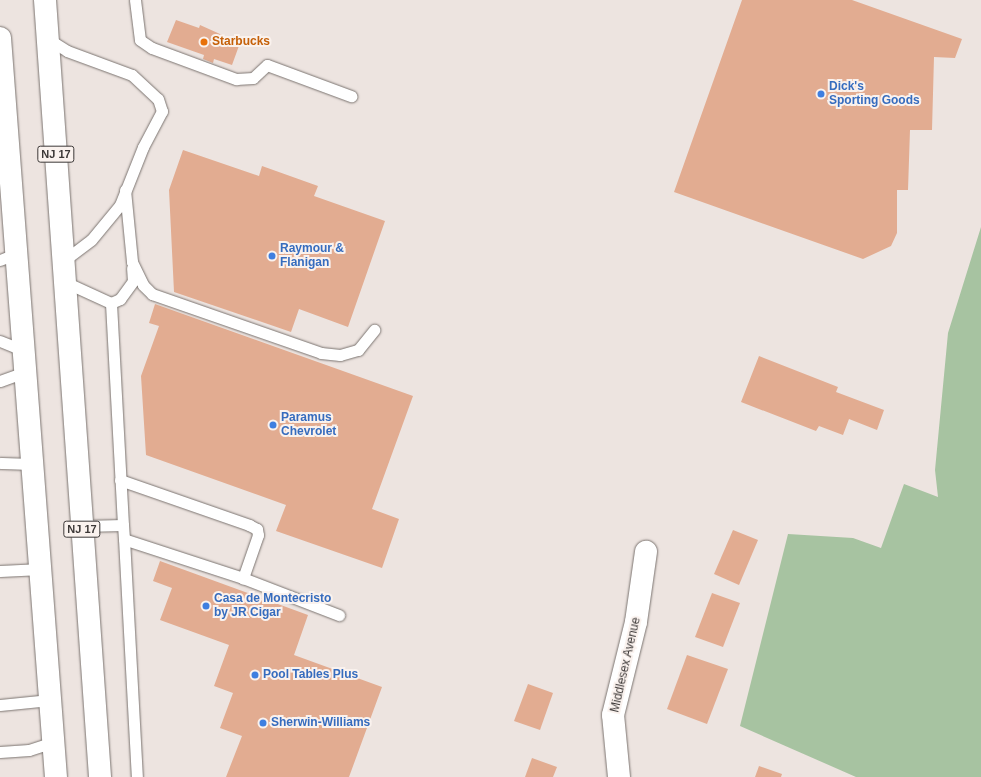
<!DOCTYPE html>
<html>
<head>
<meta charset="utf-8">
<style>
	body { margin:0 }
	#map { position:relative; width:981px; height:777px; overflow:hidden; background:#ede4e0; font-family:Arial,sans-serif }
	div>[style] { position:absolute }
	.green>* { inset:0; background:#a7c3a1 }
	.building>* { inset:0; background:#e2ac91 }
	.roads { filter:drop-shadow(0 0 1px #7b7470) drop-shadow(0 0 1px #7b7470) }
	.service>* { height:11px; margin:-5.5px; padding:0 5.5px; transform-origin:5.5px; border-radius:5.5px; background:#fff }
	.minor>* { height:22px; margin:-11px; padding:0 11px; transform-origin:11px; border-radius:11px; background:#fff }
	.trunk>* { height:22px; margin:-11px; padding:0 11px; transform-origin:11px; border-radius:11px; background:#fff }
	.dots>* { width:11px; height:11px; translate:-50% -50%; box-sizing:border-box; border:2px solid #faf2ee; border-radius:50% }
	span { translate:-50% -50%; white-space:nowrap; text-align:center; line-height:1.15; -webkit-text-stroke:4px #faf2ee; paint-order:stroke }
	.shield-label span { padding:1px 3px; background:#faf2ee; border:1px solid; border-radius:3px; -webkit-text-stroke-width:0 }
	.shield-label { font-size:11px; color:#3c3837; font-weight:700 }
	.food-label { font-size:12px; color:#c56008; font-weight:700 }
	.left { translate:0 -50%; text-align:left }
	.shop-label { font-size:12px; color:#366cbe; font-weight:700 }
	.street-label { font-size:12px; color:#3c3837 }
</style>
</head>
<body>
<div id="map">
	<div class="green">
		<div style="clip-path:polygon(981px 227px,981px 777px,856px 777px,740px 726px,788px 534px,853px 538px,881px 548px,904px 484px,938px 497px,935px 470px,948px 333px)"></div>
	</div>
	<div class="building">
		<div style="clip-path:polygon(742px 0,852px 0,962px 39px,955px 58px,934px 57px,932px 130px,910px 130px,908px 190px,897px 190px,897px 233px,891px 246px,863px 259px,674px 192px)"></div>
		<div style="clip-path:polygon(176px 20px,199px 28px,200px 25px,240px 43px,232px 65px,214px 59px,213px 63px,203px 59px,204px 55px,167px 42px)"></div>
		<div style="clip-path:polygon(183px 150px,259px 176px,262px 166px,318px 186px,314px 196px,385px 221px,348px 327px,299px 309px,291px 332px,174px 292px,169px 190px)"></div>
		<div style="clip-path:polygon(155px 304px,413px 396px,372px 509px,399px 519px,382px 568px,276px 531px,286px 505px,146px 455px,141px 376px,159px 326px,149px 323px)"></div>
		<div style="clip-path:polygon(759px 356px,838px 387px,836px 392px,884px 410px,877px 430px,849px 419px,843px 435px,819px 426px,816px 431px,741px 402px)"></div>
		<div style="clip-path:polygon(733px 530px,758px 540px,739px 585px,714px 574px)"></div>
		<div style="clip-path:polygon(160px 561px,308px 615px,294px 655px,382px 687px,349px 777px,226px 777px,242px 736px,220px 728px,233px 693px,214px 686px,229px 645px,160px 620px,172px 588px,153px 581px)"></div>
		<div style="clip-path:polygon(712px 593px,740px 603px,723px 647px,695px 637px)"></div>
		<div style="clip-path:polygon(687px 655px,728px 669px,707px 724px,667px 709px)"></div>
		<div style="clip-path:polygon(528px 684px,553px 693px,540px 730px,514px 721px)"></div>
		<div style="clip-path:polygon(532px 758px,557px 767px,553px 777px,525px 777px)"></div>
		<div style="clip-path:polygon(759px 766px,782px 774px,781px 777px,755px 777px)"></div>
	</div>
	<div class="roads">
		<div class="service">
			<div style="left:135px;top:0;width:40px;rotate:82.9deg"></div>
			<div style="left:140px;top:40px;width:14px;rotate:34deg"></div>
			<div style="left:152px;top:48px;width:90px;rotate:20.3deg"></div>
			<div style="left:236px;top:79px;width:17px;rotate:-3deg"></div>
			<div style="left:253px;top:78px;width:19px;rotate:-43deg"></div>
			<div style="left:267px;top:65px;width:90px;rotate:20.3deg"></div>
			<div style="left:48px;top:39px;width:22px;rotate:32deg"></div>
			<div style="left:67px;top:51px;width:69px;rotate:20.3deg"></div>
			<div style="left:132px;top:75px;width:35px;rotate:43deg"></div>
			<div style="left:158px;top:99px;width:13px;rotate:72deg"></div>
			<div style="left:162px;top:111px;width:41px;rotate:117.8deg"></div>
			<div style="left:143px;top:147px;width:62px;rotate:111.6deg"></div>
			<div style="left:120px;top:205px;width:45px;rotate:129.6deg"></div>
			<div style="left:91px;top:240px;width:35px;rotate:143deg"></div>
			<div style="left:125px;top:190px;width:72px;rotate:84.4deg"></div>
			<div style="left:132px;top:262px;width:25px;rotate:64deg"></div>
			<div style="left:143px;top:285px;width:13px;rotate:45deg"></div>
			<div style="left:152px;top:294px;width:179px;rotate:19.2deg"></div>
			<div style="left:321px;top:353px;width:19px;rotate:6deg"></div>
			<div style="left:340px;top:355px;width:19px;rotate:-16deg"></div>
			<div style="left:358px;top:350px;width:26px;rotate:-51deg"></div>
			<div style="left:0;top:260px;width:18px;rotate:-22deg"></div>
			<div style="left:65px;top:282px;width:51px;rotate:24.5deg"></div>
			<div style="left:111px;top:303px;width:10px;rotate:-24deg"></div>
			<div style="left:120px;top:299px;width:22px;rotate:-54deg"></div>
			<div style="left:133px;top:281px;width:13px;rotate:-94deg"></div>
			<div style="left:0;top:341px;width:27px;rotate:22deg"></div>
			<div style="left:0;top:381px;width:29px;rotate:-20deg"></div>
			<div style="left:0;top:463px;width:33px;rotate:2deg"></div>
			<div style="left:120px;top:480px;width:137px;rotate:19.2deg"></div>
			<div style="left:249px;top:525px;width:9px;rotate:27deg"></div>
			<div style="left:257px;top:529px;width:6px;rotate:81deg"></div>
			<div style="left:258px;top:535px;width:46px;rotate:109.2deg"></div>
			<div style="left:243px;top:578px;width:125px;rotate:-161.9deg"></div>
			<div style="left:124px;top:539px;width:14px;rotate:-94deg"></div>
			<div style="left:82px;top:526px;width:41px;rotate:-1.4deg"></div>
			<div style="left:123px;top:525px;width:222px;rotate:-93.1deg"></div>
			<div style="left:124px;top:539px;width:238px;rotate:86.9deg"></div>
			<div style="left:0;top:571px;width:41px;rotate:-2.8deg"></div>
			<div style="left:243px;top:578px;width:103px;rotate:21.1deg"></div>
			<div style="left:0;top:705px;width:50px;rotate:-5.7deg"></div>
			<div style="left:0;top:752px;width:29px;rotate:-4deg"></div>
			<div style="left:29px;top:750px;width:25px;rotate:-18deg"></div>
		</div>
		<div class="minor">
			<div style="left:619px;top:777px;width:62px;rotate:-95.5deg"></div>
			<div style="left:613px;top:715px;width:96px;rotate:-76.1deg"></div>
			<div style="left:636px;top:622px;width:71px;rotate:-81.9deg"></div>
		</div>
		<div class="trunk">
			<div style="left:45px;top:0;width:779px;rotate:85.95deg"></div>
			<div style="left:0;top:38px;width:741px;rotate:85.67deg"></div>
		</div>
	</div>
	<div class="dots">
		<div style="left:204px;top:42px;background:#e8710a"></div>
		<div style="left:821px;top:94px;background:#3f7fe0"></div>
		<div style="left:272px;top:256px;background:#3f7fe0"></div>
		<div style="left:273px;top:425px;background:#3f7fe0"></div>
		<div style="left:206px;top:606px;background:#3f7fe0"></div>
		<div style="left:255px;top:675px;background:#3f7fe0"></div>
		<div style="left:263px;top:723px;background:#3f7fe0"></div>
	</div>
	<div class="shield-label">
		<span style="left:56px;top:154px">NJ 17</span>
		<span style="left:82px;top:529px">NJ 17</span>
	</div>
	<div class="food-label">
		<span class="left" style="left:212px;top:42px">Starbucks</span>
	</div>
	<div class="shop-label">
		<span class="left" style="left:829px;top:94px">Dick's<br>Sporting Goods</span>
		<span class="left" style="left:280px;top:256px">Raymour &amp;<br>Flanigan</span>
		<span class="left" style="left:281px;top:425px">Paramus<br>Chevrolet</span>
		<span class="left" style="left:214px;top:606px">Casa de Montecristo<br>by JR Cigar</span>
		<span class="left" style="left:263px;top:675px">Pool Tables Plus</span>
		<span class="left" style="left:271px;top:723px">Sherwin-Williams</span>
	</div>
	<div class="street-label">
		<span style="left:626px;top:665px;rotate:-77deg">Middlesex Avenue</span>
	</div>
</div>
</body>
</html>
